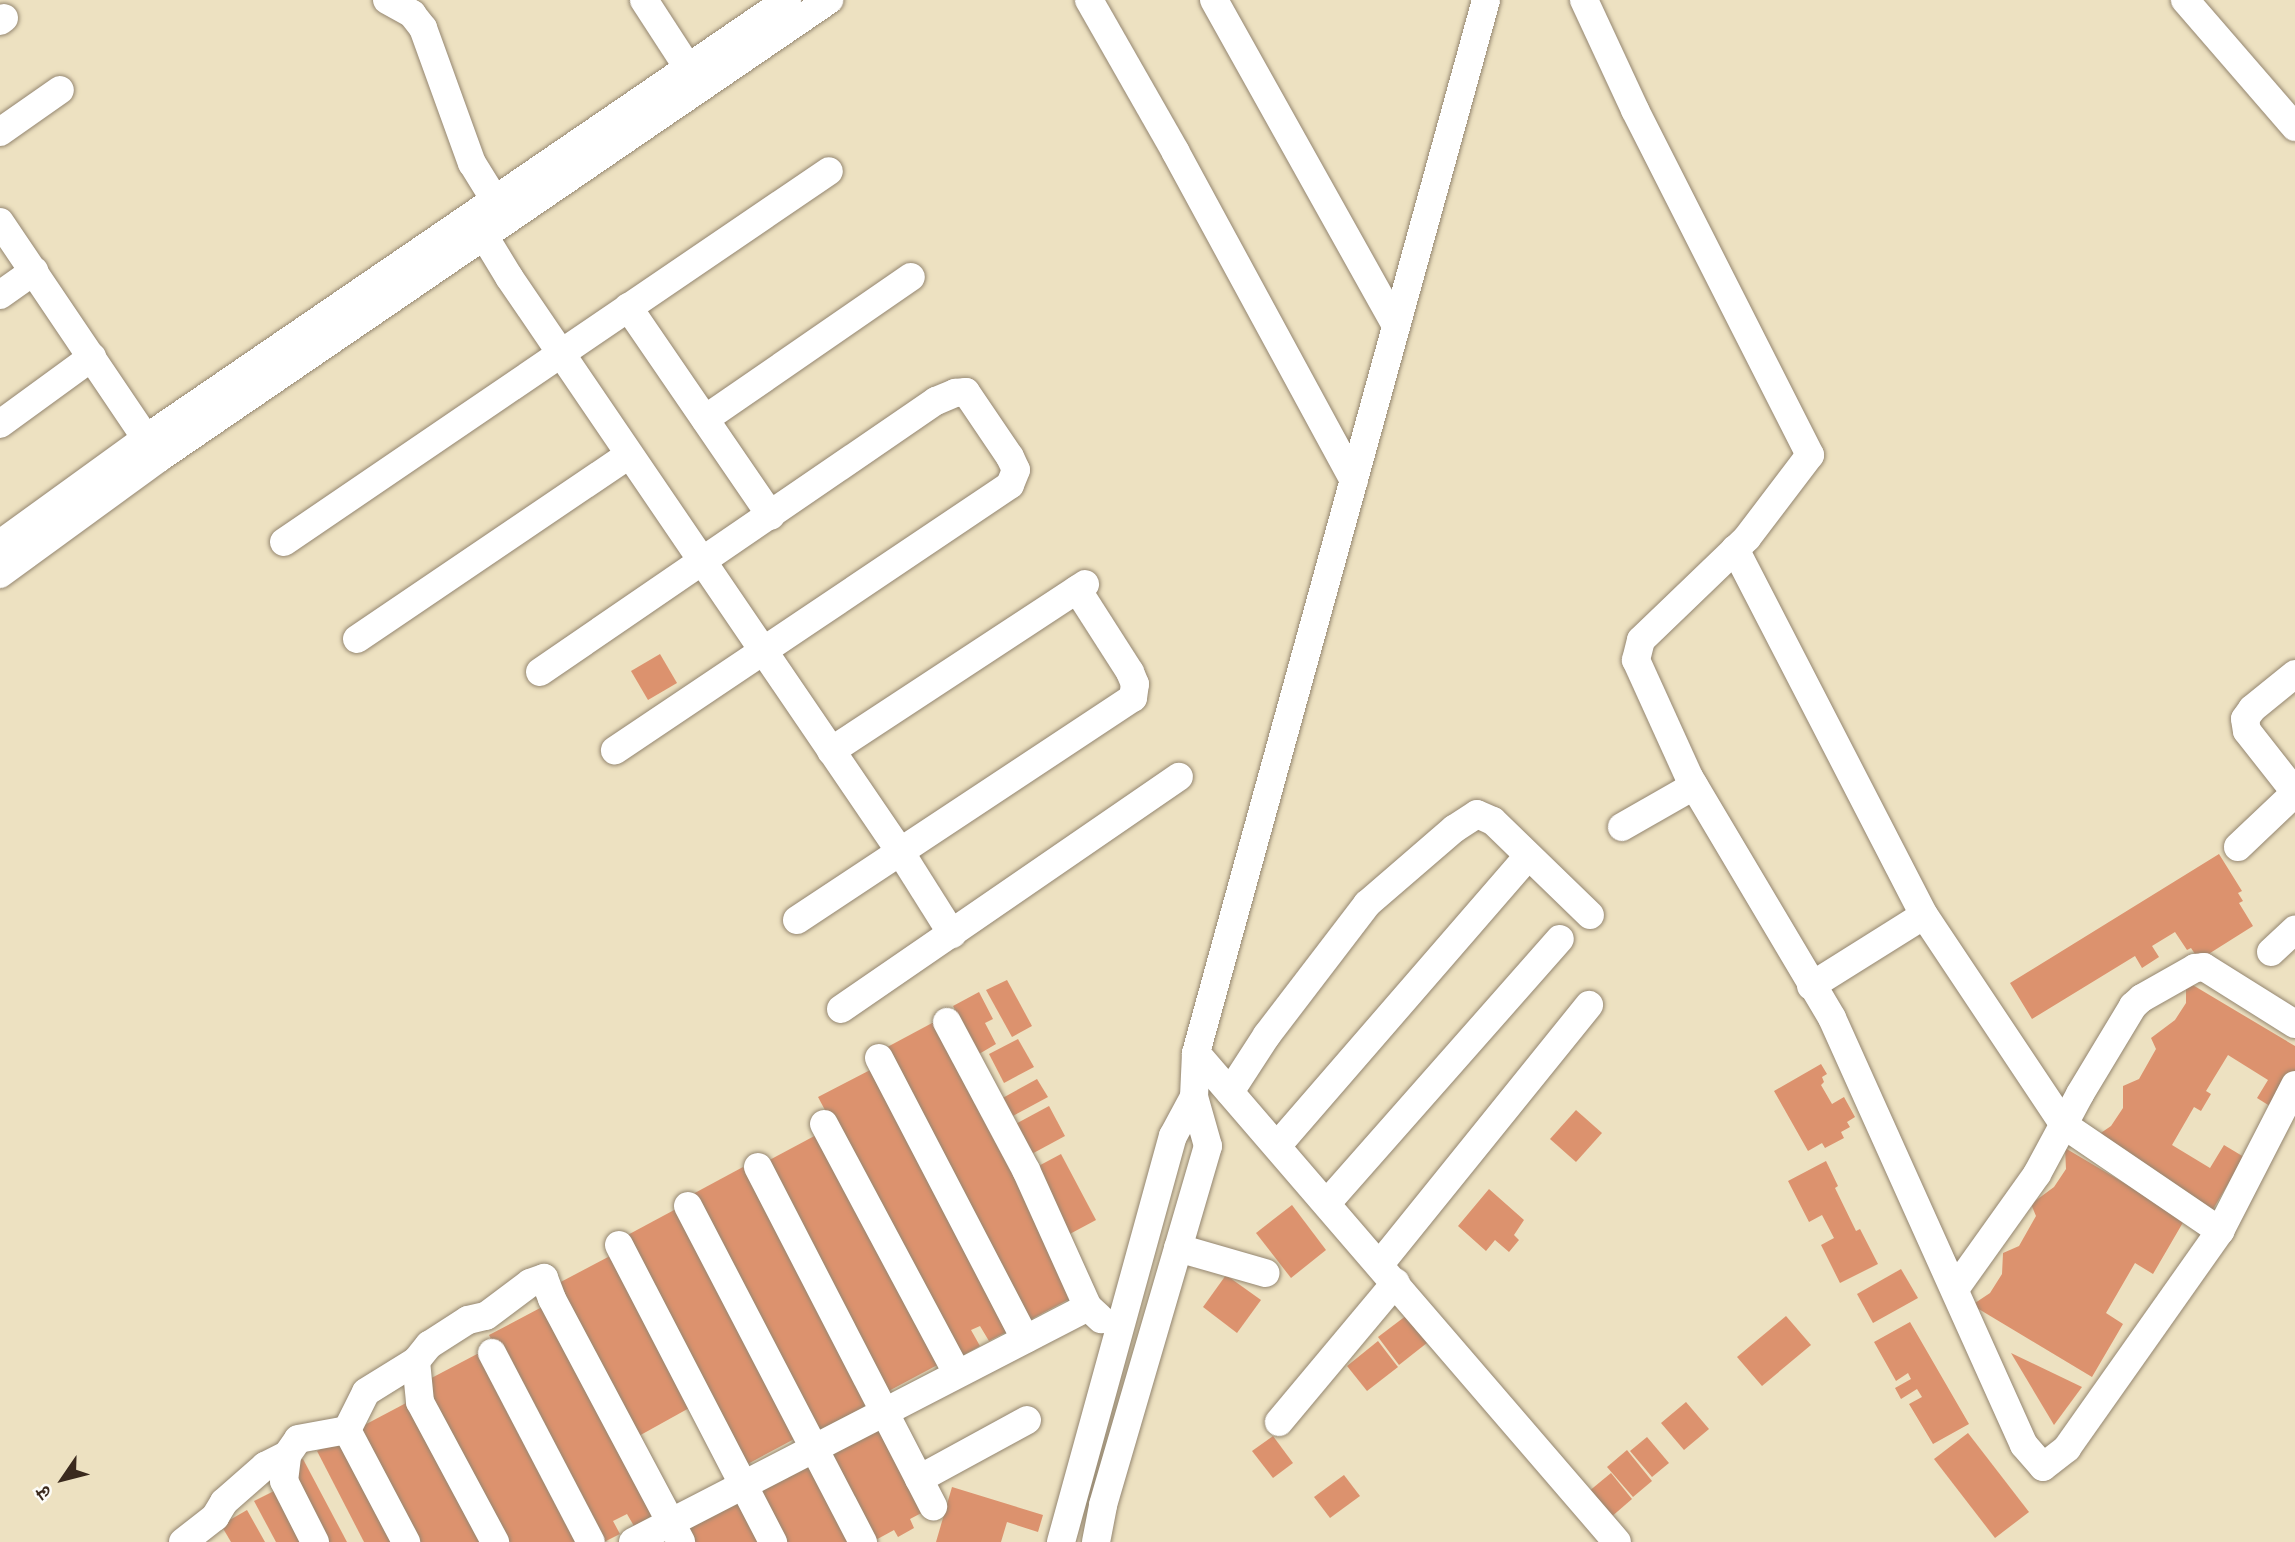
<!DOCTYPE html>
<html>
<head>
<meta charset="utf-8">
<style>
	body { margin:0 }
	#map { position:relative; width:2295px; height:1542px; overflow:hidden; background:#ede1c1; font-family:Dekko,"Playpen Sans Deva",sans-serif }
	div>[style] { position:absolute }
	.building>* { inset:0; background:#dc926e }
	.roads { filter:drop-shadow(0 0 2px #948670) drop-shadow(0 0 2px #948670) }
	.minor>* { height:28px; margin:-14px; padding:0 14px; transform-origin:14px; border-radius:14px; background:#fff }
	span { translate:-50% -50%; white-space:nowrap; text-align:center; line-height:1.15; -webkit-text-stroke:5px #fdfcf7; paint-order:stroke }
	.north { position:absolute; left:28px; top:1444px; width:70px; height:70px; -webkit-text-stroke:5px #fdfcf7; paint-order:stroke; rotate:235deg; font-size:19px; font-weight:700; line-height:28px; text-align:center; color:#3b2a1e }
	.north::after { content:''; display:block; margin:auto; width:24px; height:32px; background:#3b2a1e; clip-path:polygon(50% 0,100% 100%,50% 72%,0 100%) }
</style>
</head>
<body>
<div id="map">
	<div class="building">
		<div style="clip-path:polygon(660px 654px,677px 683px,648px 700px,631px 671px)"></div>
		<div style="clip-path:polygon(2219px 854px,2242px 891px,2238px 893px,2243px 901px,2239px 903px,2253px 926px,2199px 960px,2191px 948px,2187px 950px,2175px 932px,2152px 946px,2159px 957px,2142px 968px,2135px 956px,2032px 1019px,2010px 983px)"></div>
		<div style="clip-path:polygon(1007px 980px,1032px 1026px,1012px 1037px,986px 990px)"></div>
		<div style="clip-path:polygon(2186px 981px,2295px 1046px,2295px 1071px,2273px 1108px,2257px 1098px,2268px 1080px,2228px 1055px,2206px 1091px,2211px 1094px,2201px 1111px,2194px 1107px,2172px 1145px,2210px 1168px,2224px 1145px,2244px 1157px,2212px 1211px,2092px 1139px,2111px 1126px,2123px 1108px,2123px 1086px,2139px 1079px,2156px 1049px,2151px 1038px,2175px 1020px,2186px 1003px)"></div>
		<div style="clip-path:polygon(979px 992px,993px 1019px,985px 1023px,996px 1044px,979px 1054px,953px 1006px)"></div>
		<div style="clip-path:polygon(934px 1022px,1079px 1294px,1024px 1323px,878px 1052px)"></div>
		<div style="clip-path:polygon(1018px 1039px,1034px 1067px,1004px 1083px,989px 1054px)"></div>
		<div style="clip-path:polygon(1821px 1064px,1827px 1074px,1822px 1077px,1824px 1082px,1821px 1085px,1832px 1104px,1844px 1097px,1855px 1117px,1847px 1122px,1850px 1127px,1841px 1132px,1844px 1138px,1825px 1148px,1822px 1143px,1808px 1151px,1774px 1091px)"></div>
		<div style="clip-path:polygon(874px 1068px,1012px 1329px,989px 1341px,980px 1326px,971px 1330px,980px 1346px,958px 1358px,818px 1097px)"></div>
		<div style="clip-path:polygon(1037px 1079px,1048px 1097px,1009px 1118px,999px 1100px)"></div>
		<div style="clip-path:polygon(1049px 1106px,1065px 1136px,1028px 1156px,1012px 1126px)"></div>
		<div style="clip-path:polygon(1576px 1110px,1602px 1133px,1576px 1162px,1550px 1139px)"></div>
		<div style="clip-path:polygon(820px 1133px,943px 1362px,885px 1393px,762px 1164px)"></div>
		<div style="clip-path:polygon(2065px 1148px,2185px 1219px,2153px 1274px,2135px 1263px,2106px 1313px,2123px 1324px,2092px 1377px,1972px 1305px,1990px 1293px,2002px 1274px,2003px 1253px,2019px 1246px,2036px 1216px,2031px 1204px,2054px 1187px,2066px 1169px)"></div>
		<div style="clip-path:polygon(1061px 1154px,1096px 1220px,1066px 1236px,1031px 1170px)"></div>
		<div style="clip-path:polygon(1826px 1161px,1838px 1186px,1835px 1188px,1856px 1231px,1860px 1229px,1878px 1264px,1840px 1283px,1821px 1245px,1834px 1238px,1822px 1215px,1809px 1222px,1788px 1181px)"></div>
		<div style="clip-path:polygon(743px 1167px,870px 1404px,818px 1431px,691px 1195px)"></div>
		<div style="clip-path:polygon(1489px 1189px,1524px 1220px,1514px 1235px,1519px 1240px,1509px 1252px,1495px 1240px,1486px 1251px,1458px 1226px)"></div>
		<div style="clip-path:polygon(1292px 1205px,1326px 1250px,1291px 1278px,1256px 1233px)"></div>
		<div style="clip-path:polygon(676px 1209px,798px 1437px,744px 1466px,622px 1238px)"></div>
		<div style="clip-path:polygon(610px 1256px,691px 1407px,637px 1437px,555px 1285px)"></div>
		<div style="clip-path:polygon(1901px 1269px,1918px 1298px,1873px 1323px,1857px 1294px)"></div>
		<div style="clip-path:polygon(1226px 1275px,1261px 1300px,1237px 1333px,1203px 1307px)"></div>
		<div style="clip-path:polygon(542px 1307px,654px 1515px,634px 1526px,627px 1514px,613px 1521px,620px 1534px,604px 1542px,600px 1542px,489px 1335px)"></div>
		<div style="clip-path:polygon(1411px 1312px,1432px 1339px,1399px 1365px,1378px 1337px)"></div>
		<div style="clip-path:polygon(1786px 1316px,1811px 1345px,1762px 1386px,1737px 1357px)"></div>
		<div style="clip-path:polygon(1910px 1322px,1969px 1424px,1933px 1444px,1909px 1404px,1922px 1397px,1917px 1389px,1901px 1399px,1895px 1388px,1911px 1379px,1908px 1373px,1896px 1381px,1874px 1342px)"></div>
		<div style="clip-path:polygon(1378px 1341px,1398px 1367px,1367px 1391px,1347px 1366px)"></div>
		<div style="clip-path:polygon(479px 1353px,580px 1542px,508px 1542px,422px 1383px)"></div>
		<div style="clip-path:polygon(2011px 1353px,2082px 1387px,2054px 1425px)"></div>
		<div style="clip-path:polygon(408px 1402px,483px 1542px,415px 1542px,355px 1430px)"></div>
		<div style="clip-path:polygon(1686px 1402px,1709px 1429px,1684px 1450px,1661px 1423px)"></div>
		<div style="clip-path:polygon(882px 1422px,929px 1509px,910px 1519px,914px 1528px,898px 1537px,894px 1530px,872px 1542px,824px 1453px)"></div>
		<div style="clip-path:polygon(1968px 1433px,2029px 1512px,1995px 1538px,1934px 1459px)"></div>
		<div style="clip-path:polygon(1273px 1436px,1293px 1463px,1273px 1478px,1252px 1451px)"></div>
		<div style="clip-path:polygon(1647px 1437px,1669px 1463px,1652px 1477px,1630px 1451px)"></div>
		<div style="clip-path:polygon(341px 1438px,395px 1542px,364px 1542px,317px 1451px)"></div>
		<div style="clip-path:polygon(1627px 1450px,1652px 1481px,1633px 1497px,1607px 1467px)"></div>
		<div style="clip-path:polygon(303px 1459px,347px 1542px,325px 1542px,286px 1468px)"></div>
		<div style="clip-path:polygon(813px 1462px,856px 1542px,784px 1542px,757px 1492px)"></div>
		<div style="clip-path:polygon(1611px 1473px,1632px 1499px,1610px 1518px,1588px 1492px)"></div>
		<div style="clip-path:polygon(1344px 1475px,1360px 1496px,1330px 1518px,1314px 1497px)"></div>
		<div style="clip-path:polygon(952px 1487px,1043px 1515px,1038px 1532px,1007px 1522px,1001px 1542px,936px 1542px)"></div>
		<div style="clip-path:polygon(278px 1489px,306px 1542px,276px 1542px,254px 1501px)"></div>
		<div style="clip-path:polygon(738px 1502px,759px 1542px,690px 1542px,684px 1531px)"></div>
		<div style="clip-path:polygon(247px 1510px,265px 1542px,231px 1542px,221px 1525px)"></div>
	</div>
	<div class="roads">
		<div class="minor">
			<div style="left:387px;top:0;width:29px;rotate:29deg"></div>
			<div style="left:412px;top:14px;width:18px;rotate:52deg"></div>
			<div style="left:423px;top:28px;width:144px;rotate:70.1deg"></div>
			<div style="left:472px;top:163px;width:65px;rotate:58.3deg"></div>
			<div style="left:644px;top:0;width:99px;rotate:57deg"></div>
			<div style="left:1089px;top:0;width:174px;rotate:60.3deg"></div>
			<div style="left:1175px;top:151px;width:375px;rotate:61.5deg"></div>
			<div style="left:1214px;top:0;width:372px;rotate:60.8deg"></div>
			<div style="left:1584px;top:0;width:121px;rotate:65.1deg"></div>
			<div style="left:1635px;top:110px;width:387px;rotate:63.1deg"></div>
			<div style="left:1810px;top:455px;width:104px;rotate:127.2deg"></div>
			<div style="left:1747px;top:538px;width:147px;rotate:136.1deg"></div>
			<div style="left:1641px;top:640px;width:21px;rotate:104deg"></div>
			<div style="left:1636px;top:660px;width:128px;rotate:65.6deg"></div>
			<div style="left:1689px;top:777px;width:280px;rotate:59.3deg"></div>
			<div style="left:1832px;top:1018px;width:468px;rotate:65.8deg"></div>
			<div style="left:2024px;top:1445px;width:29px;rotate:49deg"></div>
			<div style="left:2043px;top:1467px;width:31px;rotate:-38deg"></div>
			<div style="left:2067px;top:1448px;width:266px;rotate:-54.8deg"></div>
			<div style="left:2220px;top:1231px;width:164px;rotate:-62.8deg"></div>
			<div style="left:2185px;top:0;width:168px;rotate:49.1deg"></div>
			<div style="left:0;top:21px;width:5px;rotate:-37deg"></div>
			<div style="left:0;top:132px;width:73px;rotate:-35deg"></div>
			<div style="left:475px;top:221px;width:66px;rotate:58.7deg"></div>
			<div style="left:509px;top:277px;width:697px;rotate:55.76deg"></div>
			<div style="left:901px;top:853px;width:96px;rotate:57.8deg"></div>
			<div style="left:0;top:222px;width:277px;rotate:56deg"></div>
			<div style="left:0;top:295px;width:42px;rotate:-35.2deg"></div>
			<div style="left:628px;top:307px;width:253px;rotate:55.6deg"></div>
			<div style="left:705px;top:419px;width:250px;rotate:-34.6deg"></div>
			<div style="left:0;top:424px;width:114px;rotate:-36.1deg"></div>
			<div style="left:284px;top:542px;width:659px;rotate:-34.24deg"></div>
			<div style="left:0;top:544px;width:179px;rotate:-35.9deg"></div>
			<div style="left:145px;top:439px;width:778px;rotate:-34.36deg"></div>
			<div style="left:1735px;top:549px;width:412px;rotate:62.7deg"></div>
			<div style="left:1924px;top:915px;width:252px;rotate:56.3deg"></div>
			<div style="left:2064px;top:1125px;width:189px;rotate:34.2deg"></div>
			<div style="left:0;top:574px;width:197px;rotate:-36.1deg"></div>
			<div style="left:159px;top:458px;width:812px;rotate:-34.36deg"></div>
			<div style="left:357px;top:639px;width:328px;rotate:-34.1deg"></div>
			<div style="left:540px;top:672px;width:480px;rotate:-34.4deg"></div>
			<div style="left:936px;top:401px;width:21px;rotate:-23deg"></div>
			<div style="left:955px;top:393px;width:11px;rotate:-5deg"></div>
			<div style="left:966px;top:392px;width:78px;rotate:55.9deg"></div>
			<div style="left:1010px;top:457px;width:14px;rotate:65deg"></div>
			<div style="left:1016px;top:470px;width:16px;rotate:112deg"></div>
			<div style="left:1010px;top:485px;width:476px;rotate:146.1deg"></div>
			<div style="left:2295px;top:674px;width:55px;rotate:140.9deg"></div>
			<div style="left:2252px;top:709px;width:12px;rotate:125deg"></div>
			<div style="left:2245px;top:719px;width:12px;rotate:81deg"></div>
			<div style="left:2247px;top:731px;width:78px;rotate:51.8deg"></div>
			<div style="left:831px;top:751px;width:304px;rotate:-33.3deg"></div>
			<div style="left:1622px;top:827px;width:83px;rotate:-29.7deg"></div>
			<div style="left:2238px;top:847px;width:79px;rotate:-43.5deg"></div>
			<div style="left:797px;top:920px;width:403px;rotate:-33.5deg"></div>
			<div style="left:1133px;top:698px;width:14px;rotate:-82deg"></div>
			<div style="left:1135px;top:684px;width:13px;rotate:-113deg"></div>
			<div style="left:1130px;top:672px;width:98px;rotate:-122.6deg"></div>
			<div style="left:2271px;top:952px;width:33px;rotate:-43deg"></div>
			<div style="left:1811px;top:986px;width:133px;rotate:-32.1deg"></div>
			<div style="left:841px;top:1009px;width:410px;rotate:-34.5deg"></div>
			<div style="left:947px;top:1022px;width:168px;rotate:61.9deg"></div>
			<div style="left:1026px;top:1170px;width:150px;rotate:65.7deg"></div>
			<div style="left:1088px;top:1307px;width:18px;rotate:43deg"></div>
			<div style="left:1196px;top:1053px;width:645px;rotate:49.27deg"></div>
			<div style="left:879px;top:1058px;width:317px;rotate:62.5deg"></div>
			<div style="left:1230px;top:1092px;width:68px;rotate:-57deg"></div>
			<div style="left:1267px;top:1035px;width:165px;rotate:-52.6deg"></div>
			<div style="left:1367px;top:904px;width:115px;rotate:-40.8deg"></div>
			<div style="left:1454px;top:829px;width:27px;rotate:-33deg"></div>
			<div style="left:1477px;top:814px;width:17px;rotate:24deg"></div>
			<div style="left:1493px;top:821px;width:135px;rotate:44.1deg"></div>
			<div style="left:824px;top:1124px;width:282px;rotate:61.9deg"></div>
			<div style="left:1277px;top:1146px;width:382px;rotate:-49.1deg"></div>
			<div style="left:758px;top:1167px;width:382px;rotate:62.7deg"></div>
			<div style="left:1327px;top:1203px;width:352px;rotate:-48.6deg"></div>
			<div style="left:688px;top:1206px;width:379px;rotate:62.5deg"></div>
			<div style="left:619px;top:1245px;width:335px;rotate:62.6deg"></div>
			<div style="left:1178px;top:1248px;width:91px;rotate:16deg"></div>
			<div style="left:1380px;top:1264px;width:333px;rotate:-51.1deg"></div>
			<div style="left:1955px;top:1289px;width:141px;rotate:-54.5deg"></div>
			<div style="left:2037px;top:1174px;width:91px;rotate:-61.7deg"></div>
			<div style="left:2080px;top:1094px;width:103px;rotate:-58.9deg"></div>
			<div style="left:2133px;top:1006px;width:12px;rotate:-42deg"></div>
			<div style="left:2142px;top:998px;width:61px;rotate:-29.5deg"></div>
			<div style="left:2195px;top:968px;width:9px;rotate:-6deg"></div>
			<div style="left:2204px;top:967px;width:107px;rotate:32.1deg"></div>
			<div style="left:492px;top:1353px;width:213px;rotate:62.4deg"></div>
			<div style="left:416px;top:1361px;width:41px;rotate:84.4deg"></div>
			<div style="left:420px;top:1402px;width:159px;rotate:61.8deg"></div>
			<div style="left:1279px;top:1422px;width:182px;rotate:-50.1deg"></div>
			<div style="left:347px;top:1430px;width:127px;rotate:62.2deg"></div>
			<div style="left:919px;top:1479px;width:123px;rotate:-28.6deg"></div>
			<div style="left:183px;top:1542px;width:41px;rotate:-38deg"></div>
			<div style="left:215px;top:1517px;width:17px;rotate:-59deg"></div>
			<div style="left:224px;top:1502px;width:55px;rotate:-41.3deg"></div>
			<div style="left:265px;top:1466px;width:25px;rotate:-27deg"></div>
			<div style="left:315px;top:1542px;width:68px;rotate:-116.9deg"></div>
			<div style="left:284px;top:1481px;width:26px;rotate:-83deg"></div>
			<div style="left:287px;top:1455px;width:19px;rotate:-55deg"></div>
			<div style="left:298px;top:1439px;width:50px;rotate:-10.4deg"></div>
			<div style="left:347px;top:1430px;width:42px;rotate:-63.4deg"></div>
			<div style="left:366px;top:1392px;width:59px;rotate:-31.8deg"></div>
			<div style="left:416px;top:1361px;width:21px;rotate:-51deg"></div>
			<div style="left:429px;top:1345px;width:46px;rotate:-32.7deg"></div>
			<div style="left:468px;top:1320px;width:18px;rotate:-13deg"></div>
			<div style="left:486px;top:1316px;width:55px;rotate:-36.9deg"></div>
			<div style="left:530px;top:1283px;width:15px;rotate:-20deg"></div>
			<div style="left:544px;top:1278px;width:22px;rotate:69deg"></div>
			<div style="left:552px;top:1299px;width:275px;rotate:62deg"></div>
			<div style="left:633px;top:1542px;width:512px;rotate:-27.32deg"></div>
			<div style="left:1061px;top:1542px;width:421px;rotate:-74.6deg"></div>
			<div style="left:1173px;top:1136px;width:44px;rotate:-61.7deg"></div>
			<div style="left:1096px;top:1542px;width:38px;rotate:-79deg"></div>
			<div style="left:1103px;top:1505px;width:374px;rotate:-73.7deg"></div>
			<div style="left:1208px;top:1146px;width:51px;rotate:-105.9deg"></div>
			<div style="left:1194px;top:1097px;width:44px;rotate:-87.4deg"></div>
			<div style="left:1196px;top:1053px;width:1092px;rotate:-74.6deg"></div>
		</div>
	</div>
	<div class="north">उ</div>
</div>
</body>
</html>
